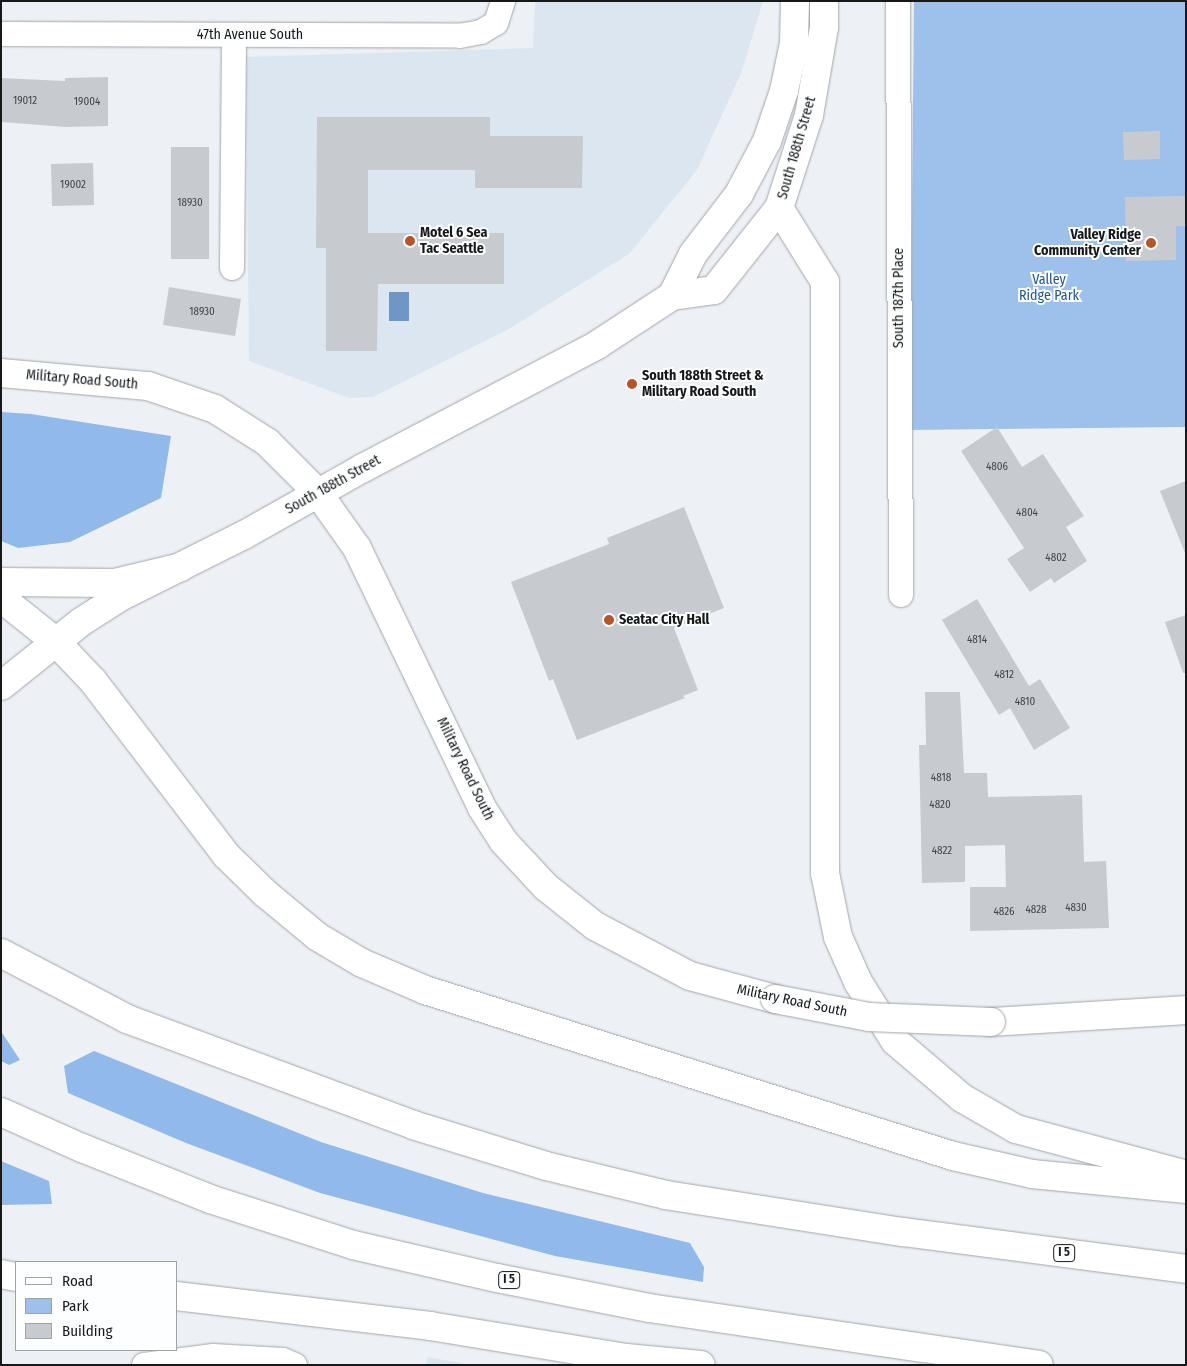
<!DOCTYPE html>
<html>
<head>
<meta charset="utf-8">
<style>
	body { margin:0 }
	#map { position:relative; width:1187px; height:1366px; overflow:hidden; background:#edf1f6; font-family:"Fira Sans Condensed",sans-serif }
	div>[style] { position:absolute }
	.built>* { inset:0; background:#dce6f1 }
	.green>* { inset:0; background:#9dc1eb }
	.forest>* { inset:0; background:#91baea }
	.water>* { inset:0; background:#6f97c5 }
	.building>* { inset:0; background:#c7cbd0 }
	.roads { filter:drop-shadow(0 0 1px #a1a5a9) drop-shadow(0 0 1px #a1a5a9) }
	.minor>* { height:24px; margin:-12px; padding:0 12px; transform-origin:12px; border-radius:12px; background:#fff }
	.secondary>* { height:28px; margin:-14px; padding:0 14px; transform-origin:14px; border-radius:14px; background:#fff }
	.primary>* { height:28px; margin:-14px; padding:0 14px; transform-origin:14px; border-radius:14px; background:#fff }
	.motorway>* { height:28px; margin:-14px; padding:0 14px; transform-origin:14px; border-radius:14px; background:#fff }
	.bridges { filter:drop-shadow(0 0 1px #a1a5a9) drop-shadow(0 0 1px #a1a5a9) }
	.secondary-bridge>* { height:28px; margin:-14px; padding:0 14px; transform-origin:14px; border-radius:14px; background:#fff }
	.dots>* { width:14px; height:14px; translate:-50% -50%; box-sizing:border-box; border:2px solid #fdfeff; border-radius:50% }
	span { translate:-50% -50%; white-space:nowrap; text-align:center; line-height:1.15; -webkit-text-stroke:4px #fdfeff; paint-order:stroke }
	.number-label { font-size:11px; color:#424547 }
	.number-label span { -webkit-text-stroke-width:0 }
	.shield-label span { padding:1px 4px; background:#fdfeff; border:1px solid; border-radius:4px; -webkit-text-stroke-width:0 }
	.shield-label { font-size:12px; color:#161819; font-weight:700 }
	.street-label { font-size:14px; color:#161819 }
	.poi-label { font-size:14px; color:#161819; font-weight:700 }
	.left { translate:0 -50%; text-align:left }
	.right { translate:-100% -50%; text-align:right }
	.park-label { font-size:14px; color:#205892 }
	.frame { position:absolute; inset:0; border:2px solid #161819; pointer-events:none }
	.legend { position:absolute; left:15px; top:1261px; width:162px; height:90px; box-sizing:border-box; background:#fdfeff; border:1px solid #a1a2a3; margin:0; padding:6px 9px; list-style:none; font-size:15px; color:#161819 }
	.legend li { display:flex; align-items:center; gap:10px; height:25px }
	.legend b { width:25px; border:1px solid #a1a2a3 }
</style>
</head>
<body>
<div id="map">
	<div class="built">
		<div style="clip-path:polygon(535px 1px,763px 1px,742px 71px,697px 170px,629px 254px,507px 330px,373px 397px,349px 398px,249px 361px,246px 57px,533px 48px)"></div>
		<div style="clip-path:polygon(427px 1357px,473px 1365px,426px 1365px)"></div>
	</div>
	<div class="green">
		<div style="clip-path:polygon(914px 1px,1186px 1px,1186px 427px,910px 430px)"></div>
	</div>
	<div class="forest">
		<div style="clip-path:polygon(1px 412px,31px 414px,171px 436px,161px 498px,70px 542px,18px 548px,1px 541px)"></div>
		<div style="clip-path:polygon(1px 1031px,20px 1060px,9px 1065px,1px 1061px)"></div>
		<div style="clip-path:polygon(94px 1051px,321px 1142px,483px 1193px,690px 1243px,704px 1267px,703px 1282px,555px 1256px,320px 1193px,186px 1143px,68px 1093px,64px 1066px)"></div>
		<div style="clip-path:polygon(1px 1161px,49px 1181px,52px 1204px,1px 1205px)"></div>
	</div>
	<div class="water">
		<div style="clip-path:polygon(389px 292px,409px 292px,409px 321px,389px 321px)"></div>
	</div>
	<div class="building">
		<div style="clip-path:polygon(108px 77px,108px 126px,66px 127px,1px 122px,1px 78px,65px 81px,65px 78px)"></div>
		<div style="clip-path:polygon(317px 117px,490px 117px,490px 136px,583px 136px,582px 188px,475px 188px,475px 170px,368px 170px,368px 233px,504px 233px,504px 284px,378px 284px,377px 351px,326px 351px,326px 248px,316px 248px)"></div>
		<div style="clip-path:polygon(1160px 131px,1160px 159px,1124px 160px,1123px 132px)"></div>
		<div style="clip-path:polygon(171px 147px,209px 147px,209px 259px,171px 259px)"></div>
		<div style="clip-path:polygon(93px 163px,94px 205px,52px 206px,51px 164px)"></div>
		<div style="clip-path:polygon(1186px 196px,1186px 226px,1176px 226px,1176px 260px,1126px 261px,1125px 197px)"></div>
		<div style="clip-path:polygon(169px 287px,241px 299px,235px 336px,163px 325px)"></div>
		<div style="clip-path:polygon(997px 427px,1022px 467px,1043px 454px,1084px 516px,1066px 527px,1087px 561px,1054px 583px,1051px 578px,1030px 592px,1007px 559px,1024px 548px,961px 451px)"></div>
		<div style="clip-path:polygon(1186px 481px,1186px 552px,1185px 553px,1160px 491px)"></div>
		<div style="clip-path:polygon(684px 507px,724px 608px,674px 628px,698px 690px,683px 696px,685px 698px,577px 740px,553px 679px,549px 681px,511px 582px,609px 544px,607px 538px)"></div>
		<div style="clip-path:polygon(977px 599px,1029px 686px,1040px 679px,1070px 728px,1034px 750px,1010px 708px,999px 715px,942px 620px)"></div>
		<div style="clip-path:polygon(1186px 615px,1186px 673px,1183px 673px,1165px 622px)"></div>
		<div style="clip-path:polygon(925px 692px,960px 692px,964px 773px,987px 773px,988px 797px,1082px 795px,1084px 862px,1106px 861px,1109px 928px,970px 931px,970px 887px,1006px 887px,1005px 845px,965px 846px,965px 882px,922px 883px,919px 745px,926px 745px)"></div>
	</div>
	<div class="roads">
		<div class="minor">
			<div style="left:898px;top:1px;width:594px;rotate:89.71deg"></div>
			<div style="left:1px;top:34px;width:459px;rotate:0.2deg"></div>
			<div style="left:460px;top:36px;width:21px;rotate:-11deg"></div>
			<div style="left:481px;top:32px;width:17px;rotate:-31deg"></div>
			<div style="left:496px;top:23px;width:23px;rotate:-72deg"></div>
			<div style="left:232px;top:268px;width:233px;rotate:-89.5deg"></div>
			<div style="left:144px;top:1365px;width:70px;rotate:-7.4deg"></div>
			<div style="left:213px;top:1356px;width:70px;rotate:3.3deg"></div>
			<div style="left:283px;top:1360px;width:13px;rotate:23deg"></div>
		</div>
		<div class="secondary">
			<div style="left:1px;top:373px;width:148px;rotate:5.1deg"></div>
			<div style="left:148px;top:386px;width:71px;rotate:18.9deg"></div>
			<div style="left:215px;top:409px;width:62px;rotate:32.4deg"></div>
			<div style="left:267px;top:442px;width:72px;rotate:45deg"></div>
			<div style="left:318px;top:493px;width:67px;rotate:54.7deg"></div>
			<div style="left:357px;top:548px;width:288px;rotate:64.3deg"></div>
			<div style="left:482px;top:808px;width:40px;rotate:57.1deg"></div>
			<div style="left:504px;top:842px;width:62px;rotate:47deg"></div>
			<div style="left:546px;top:887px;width:63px;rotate:38.5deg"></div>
			<div style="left:595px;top:926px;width:107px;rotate:27.8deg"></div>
			<div style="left:690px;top:976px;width:88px;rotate:15.1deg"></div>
			<div style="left:991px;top:1022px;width:195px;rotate:-3.5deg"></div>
		</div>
		<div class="primary">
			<div style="left:672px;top:296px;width:42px;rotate:-8.1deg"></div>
			<div style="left:714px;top:290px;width:105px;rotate:-51.6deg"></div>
			<div style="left:779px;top:208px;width:98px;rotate:-72.1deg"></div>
			<div style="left:809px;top:115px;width:89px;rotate:-80.3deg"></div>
			<div style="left:824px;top:27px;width:26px;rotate:-90deg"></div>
			<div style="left:1px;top:686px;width:102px;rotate:-38.7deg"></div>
			<div style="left:81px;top:622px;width:46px;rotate:-32.7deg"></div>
			<div style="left:120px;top:597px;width:139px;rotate:-26.6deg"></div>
			<div style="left:244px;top:535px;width:137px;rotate:-29.4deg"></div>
			<div style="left:363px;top:468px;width:264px;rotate:-27.7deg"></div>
			<div style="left:597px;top:345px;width:90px;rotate:-33.2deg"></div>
			<div style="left:672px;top:296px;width:47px;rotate:-63.4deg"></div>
			<div style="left:693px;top:254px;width:76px;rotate:-52.5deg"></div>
			<div style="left:739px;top:194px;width:60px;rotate:-62.2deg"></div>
			<div style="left:767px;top:141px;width:53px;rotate:-71.2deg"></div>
			<div style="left:784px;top:91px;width:49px;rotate:-78.2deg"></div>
			<div style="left:794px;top:43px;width:42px;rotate:-88.6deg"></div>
		</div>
		<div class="motorway">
			<div style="left:779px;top:208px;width:87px;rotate:58.1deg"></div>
			<div style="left:825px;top:282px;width:591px;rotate:90deg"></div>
			<div style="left:825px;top:873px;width:65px;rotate:78.5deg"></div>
			<div style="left:838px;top:937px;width:49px;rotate:66deg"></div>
			<div style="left:858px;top:982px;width:70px;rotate:57.9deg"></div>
			<div style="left:895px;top:1041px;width:88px;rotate:40.4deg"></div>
			<div style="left:962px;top:1098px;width:62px;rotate:29.9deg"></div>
			<div style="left:1016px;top:1129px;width:176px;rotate:15.1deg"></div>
			<div style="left:1px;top:582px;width:113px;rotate:0.5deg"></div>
			<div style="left:114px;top:583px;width:69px;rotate:-13.4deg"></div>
			<div style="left:1px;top:598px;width:69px;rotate:38.5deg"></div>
			<div style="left:55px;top:641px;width:55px;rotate:46.5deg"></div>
			<div style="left:93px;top:681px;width:219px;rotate:52.6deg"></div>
			<div style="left:226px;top:855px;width:56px;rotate:44.3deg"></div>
			<div style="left:266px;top:894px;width:67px;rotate:39.6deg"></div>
			<div style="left:318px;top:937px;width:51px;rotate:30.6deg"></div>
			<div style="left:362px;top:963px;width:69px;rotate:23.2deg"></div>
			<div style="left:425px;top:990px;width:553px;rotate:17.45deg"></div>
			<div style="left:953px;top:1156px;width:81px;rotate:12.8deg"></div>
			<div style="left:1032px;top:1174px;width:155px;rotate:5.6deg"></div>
			<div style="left:1px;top:953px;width:142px;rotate:27.6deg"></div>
			<div style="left:127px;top:1019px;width:305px;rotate:20.3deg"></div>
			<div style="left:413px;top:1125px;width:139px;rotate:17.1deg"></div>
			<div style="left:546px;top:1166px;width:123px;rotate:13.6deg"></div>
			<div style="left:666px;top:1195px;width:240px;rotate:8.9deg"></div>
			<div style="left:903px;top:1232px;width:285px;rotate:7.4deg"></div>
			<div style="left:1px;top:1112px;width:89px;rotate:24deg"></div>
			<div style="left:82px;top:1148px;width:138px;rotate:21.7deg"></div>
			<div style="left:210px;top:1199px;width:150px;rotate:17.8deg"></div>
			<div style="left:353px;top:1245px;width:148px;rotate:12.9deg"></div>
			<div style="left:497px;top:1278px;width:155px;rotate:11.2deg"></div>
			<div style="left:649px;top:1308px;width:394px;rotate:8.3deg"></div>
			<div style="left:1px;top:1274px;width:15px;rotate:11deg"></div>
			<div style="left:176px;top:1296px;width:256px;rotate:6.7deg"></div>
			<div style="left:430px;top:1326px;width:199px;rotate:9.3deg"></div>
			<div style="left:626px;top:1358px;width:75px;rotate:5.3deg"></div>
		</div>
	</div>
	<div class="bridges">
		<div class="secondary-bridge">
			<div style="left:775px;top:999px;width:96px;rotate:10.8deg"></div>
			<div style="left:869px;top:1017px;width:122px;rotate:2.3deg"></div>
		</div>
	</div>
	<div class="dots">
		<div style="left:410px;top:241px;background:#b95426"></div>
		<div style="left:1151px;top:243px;background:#b95426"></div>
		<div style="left:632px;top:384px;background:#b95426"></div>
		<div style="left:609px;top:620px;background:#b95426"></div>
	</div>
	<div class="number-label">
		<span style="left:25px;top:101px">19012</span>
		<span style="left:87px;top:102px">19004</span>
		<span style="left:73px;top:185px">19002</span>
		<span style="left:190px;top:203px">18930</span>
		<span style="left:202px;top:312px">18930</span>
		<span style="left:997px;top:467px">4806</span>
		<span style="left:1027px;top:513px">4804</span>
		<span style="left:1056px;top:558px">4802</span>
		<span style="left:977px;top:640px">4814</span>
		<span style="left:1004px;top:675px">4812</span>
		<span style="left:1025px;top:702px">4810</span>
		<span style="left:941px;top:778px">4818</span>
		<span style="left:940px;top:805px">4820</span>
		<span style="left:942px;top:851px">4822</span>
		<span style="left:1076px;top:908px">4830</span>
		<span style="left:1036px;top:910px">4828</span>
		<span style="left:1004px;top:912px">4826</span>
	</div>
	<div class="shield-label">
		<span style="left:1064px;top:1253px">I 5</span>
		<span style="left:509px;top:1280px">I 5</span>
	</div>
	<div class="street-label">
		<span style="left:250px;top:35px">47th Avenue South</span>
		<span style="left:797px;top:148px;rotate:-74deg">South 188th Street</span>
		<span style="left:899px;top:298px;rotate:-90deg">South 187th Place</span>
		<span style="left:82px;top:380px;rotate:5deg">Military Road South</span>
		<span style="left:333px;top:485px;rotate:-29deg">South 188th Street</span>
		<span style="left:465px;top:769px;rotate:64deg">Military Road South</span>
		<span style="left:792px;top:1001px;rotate:12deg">Military Road South</span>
	</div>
	<div class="poi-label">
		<span class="left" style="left:420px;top:241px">Motel 6 Sea<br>Tac Seattle</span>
		<span class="right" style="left:1141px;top:243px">Valley Ridge<br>Community Center</span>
		<span class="left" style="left:642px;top:384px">South 188th Street &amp;<br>Military Road South</span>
		<span class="left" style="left:619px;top:620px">Seatac City Hall</span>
	</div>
	<div class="park-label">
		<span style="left:1049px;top:288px">Valley<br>Ridge Park</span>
	</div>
	<div class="frame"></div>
	<ul class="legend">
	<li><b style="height:6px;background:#fff"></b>Road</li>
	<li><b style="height:14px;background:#9dc1eb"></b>Park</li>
	<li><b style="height:14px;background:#c7cbd0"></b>Building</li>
	</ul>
</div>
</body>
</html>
